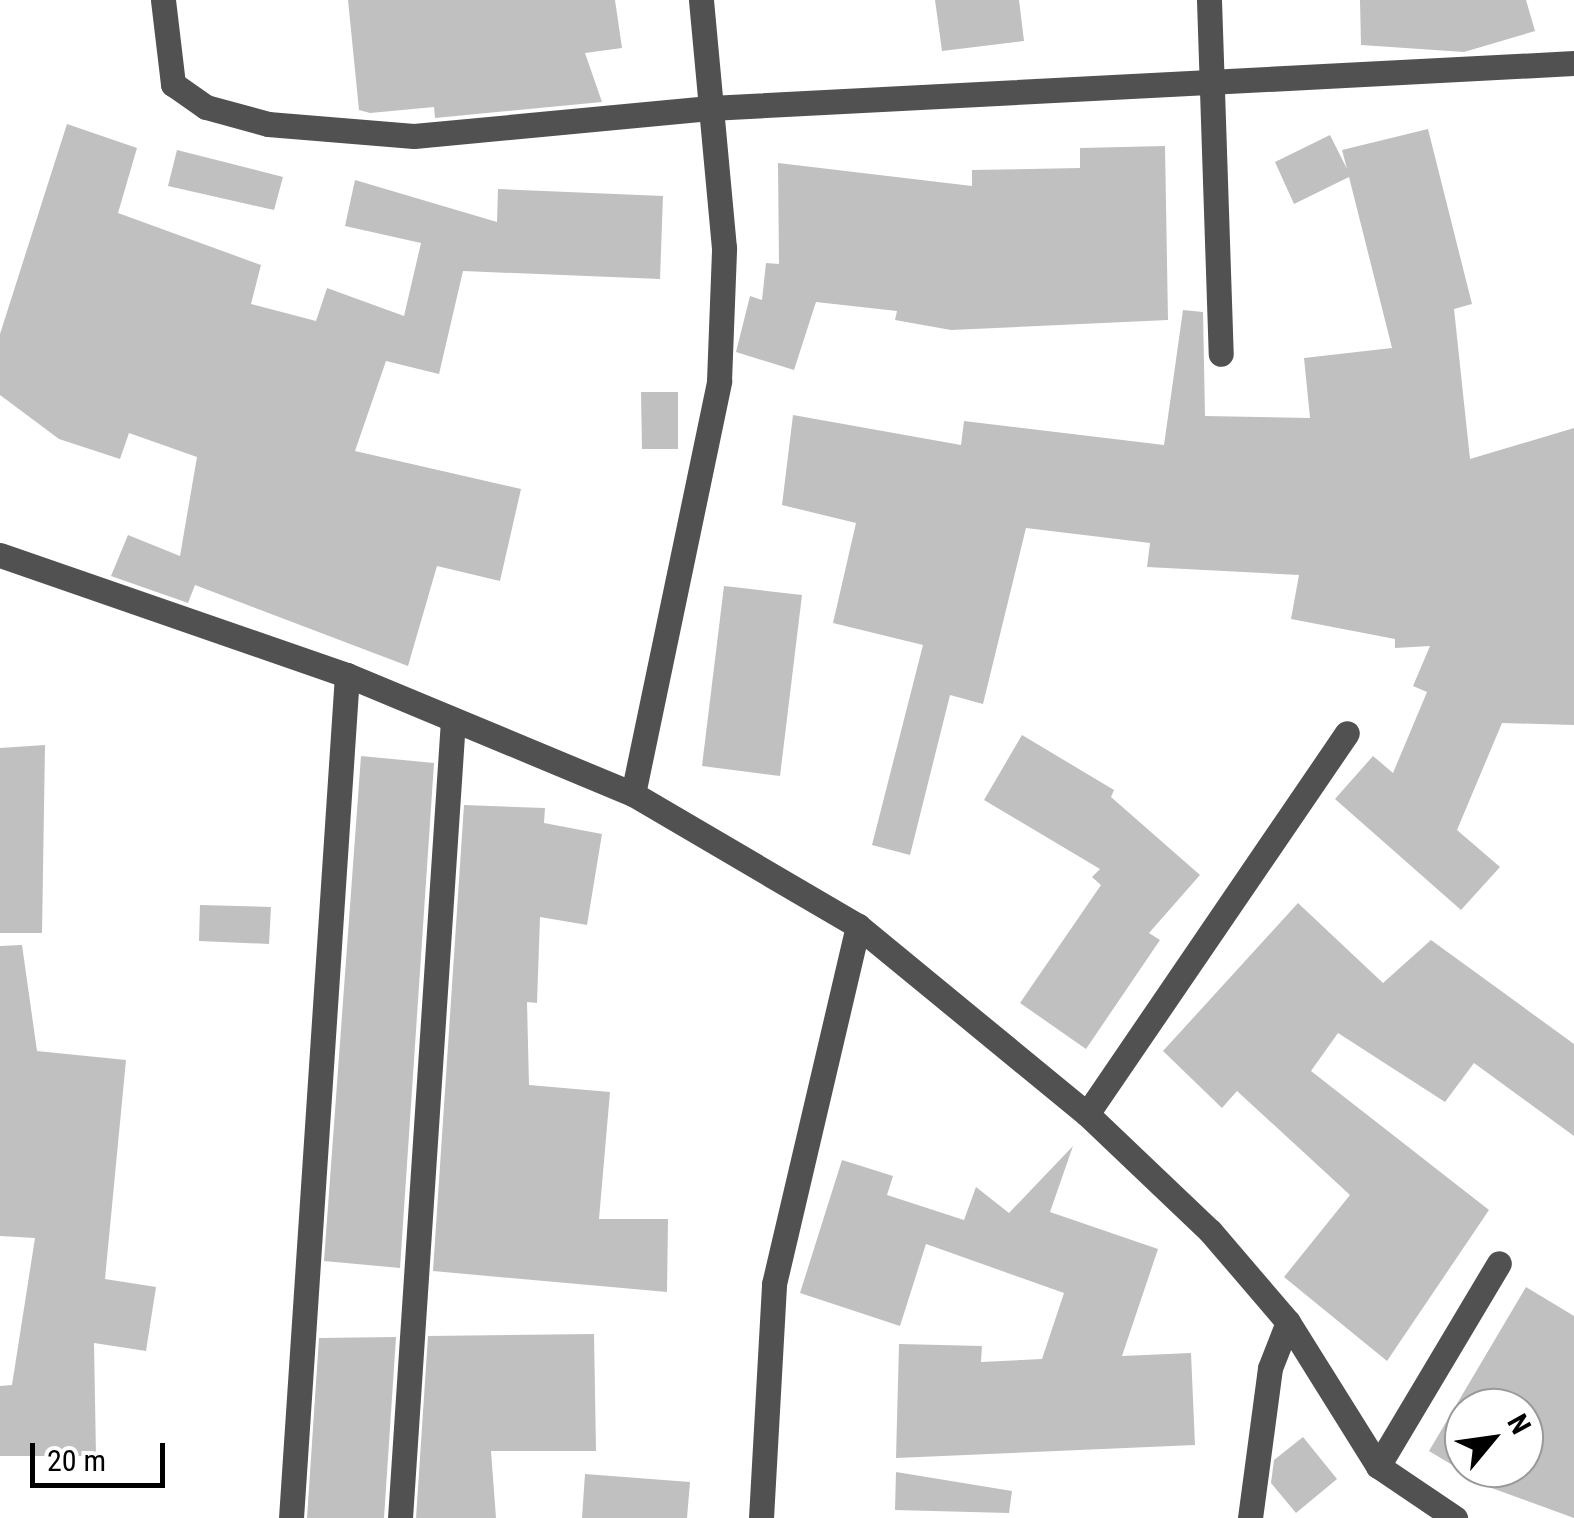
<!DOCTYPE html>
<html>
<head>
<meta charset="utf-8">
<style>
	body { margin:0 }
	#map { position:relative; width:1574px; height:1518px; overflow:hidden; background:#fff; font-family:"Roboto Condensed",sans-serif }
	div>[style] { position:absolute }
	.building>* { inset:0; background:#c0c0c0 }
	.minor>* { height:25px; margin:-12.5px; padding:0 12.5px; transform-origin:12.5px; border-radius:12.5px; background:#515151 }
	span { translate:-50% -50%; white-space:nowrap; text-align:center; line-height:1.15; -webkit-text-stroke:9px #fff; paint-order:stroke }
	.north { position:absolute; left:1444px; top:1388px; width:100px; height:100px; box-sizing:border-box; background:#fff; border:2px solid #999; border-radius:50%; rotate:61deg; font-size:28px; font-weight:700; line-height:40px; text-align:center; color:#000 }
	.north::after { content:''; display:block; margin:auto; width:35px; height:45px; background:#000; clip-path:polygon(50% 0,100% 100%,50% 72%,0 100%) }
	.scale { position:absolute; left:30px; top:1443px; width:135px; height:45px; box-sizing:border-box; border:5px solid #000; border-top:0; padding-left:12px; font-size:30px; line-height:35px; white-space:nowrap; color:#000; -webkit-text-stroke:8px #fff; paint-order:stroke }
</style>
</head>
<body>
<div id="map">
	<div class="building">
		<div style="clip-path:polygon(348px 0,615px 0,622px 48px,585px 53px,602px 102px,435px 118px,434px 107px,370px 113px,359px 110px)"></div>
		<div style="clip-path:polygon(935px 0,1019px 0,1024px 41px,942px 51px)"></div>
		<div style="clip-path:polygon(1360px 0,1526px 0,1535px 31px,1464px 52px,1361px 45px)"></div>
		<div style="clip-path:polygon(67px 124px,137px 148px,118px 213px,261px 265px,251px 304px,316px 321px,327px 288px,404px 316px,421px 243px,345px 226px,355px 180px,497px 222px,498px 189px,663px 196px,660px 279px,463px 271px,439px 374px,386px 361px,355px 451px,521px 489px,500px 581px,437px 566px,408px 666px,195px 585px,188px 603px,111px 576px,128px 535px,180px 556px,197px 457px,129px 433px,120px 459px,59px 439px,0 395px,0 334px)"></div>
		<div style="clip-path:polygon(1428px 129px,1472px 304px,1454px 309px,1470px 459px,1574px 428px,1574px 725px,1502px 723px,1457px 830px,1500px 867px,1461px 910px,1335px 799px,1373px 756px,1393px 773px,1427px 692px,1413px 686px,1430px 646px,1395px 648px,1395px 639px,1291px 619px,1299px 575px,1147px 567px,1150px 543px,1026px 528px,983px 704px,950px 695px,910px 855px,872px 845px,923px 645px,833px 623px,856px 523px,782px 505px,793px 415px,961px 445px,964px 421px,1164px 445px,1183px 310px,1203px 312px,1205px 416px,1310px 418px,1304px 358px,1392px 348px,1349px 177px,1294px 204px,1275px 162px,1330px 135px,1347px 169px,1342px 150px)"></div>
		<div style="clip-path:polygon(1165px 146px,1168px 320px,951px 330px,895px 320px,897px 311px,816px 302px,794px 370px,736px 352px,750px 296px,762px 300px,766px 263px,779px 264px,778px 163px,972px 186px,972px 170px,1080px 168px,1080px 148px)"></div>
		<div style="clip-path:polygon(177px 150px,283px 177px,274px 210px,168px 186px)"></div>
		<div style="clip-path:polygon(641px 392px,678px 392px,678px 449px,642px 449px)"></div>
		<div style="clip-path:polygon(724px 586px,802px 595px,780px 776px,702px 766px)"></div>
		<div style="clip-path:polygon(1022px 735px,1114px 790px,1111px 797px,1200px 875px,1149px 933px,1160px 940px,1086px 1049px,1020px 1003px,1101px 885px,1092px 877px,1100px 869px,984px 800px)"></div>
		<div style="clip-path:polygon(45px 745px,42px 933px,0 933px,0 748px)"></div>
		<div style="clip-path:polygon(361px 756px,434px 763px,400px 1268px,324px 1261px)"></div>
		<div style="clip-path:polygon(464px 805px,545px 808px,544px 823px,602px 834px,587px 925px,540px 917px,537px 1003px,527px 1002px,529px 1085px,610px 1092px,599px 1219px,668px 1219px,667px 1292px,433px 1271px)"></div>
		<div style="clip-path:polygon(1298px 903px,1383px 983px,1431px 940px,1574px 1044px,1574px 1136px,1474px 1063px,1445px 1102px,1338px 1033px,1311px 1071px,1489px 1210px,1387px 1361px,1284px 1277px,1350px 1195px,1237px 1091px,1222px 1108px,1163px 1051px)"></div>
		<div style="clip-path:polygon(200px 905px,271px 907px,269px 944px,199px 941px)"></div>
		<div style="clip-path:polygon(22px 945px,37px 1051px,126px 1060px,105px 1279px,156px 1287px,146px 1351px,94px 1343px,96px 1456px,0 1456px,0 1386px,12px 1385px,35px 1238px,0 1236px,0 946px)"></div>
		<div style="clip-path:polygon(1073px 1146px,1050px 1212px,1158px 1249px,1122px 1356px,1191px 1353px,1195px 1445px,896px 1458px,899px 1344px,982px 1346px,981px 1362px,1042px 1359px,1064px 1293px,926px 1244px,900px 1326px,800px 1293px,842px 1160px,893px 1176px,887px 1195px,964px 1220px,976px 1187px,1009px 1213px)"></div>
		<div style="clip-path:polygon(evenodd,1526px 1287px,1574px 1316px,1574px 1518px,1489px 1487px,1429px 1451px,1526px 1287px,1464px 1408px,1524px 1408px,1524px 1468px,1464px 1468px,1464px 1408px)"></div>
		<div style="clip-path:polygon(594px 1334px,596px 1451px,491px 1451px,496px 1518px,416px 1518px,428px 1336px)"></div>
		<div style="clip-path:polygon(396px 1337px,384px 1518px,307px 1518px,319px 1338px)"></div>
		<div style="clip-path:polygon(1303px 1437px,1337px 1479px,1296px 1513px,1271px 1483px,1274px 1460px)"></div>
		<div style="clip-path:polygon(896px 1472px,1012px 1491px,1009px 1513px,895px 1510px)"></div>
		<div style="clip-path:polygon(585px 1474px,690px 1482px,687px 1518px,582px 1518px)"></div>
	</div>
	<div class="minor">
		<div style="left:163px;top:0;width:85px;rotate:83.2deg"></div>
		<div style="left:173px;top:84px;width:40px;rotate:34.9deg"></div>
		<div style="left:206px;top:107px;width:64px;rotate:15.3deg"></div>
		<div style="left:268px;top:124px;width:146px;rotate:4.7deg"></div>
		<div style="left:414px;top:136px;width:297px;rotate:-5.4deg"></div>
		<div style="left:710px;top:108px;width:865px;rotate:-2.98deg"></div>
		<div style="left:1209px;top:0;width:354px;rotate:88.1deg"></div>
		<div style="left:0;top:555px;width:367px;rotate:19.1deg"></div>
		<div style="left:347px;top:675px;width:310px;rotate:22.6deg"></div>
		<div style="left:633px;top:794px;width:261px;rotate:30.4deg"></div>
		<div style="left:858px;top:926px;width:296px;rotate:39.4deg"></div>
		<div style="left:1087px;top:1114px;width:170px;rotate:43.6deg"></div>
		<div style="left:1210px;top:1231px;width:120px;rotate:49.4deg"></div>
		<div style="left:1288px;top:1322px;width:170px;rotate:58deg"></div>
		<div style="left:1378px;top:1466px;width:93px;rotate:34deg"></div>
		<div style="left:633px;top:794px;width:422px;rotate:-78.2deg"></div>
		<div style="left:719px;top:381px;width:133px;rotate:-87.8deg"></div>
		<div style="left:724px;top:248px;width:249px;rotate:-95.3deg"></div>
		<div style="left:1087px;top:1114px;width:461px;rotate:-55.7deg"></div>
		<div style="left:1378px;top:1466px;width:236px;rotate:-59.2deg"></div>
		<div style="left:291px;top:1518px;width:845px;rotate:-86.2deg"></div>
		<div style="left:400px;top:1518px;width:800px;rotate:-86.2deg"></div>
		<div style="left:761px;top:1518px;width:234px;rotate:-86.8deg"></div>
		<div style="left:774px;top:1284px;width:368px;rotate:-76.8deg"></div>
		<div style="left:1250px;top:1518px;width:151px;rotate:-82.4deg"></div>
		<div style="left:1270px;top:1368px;width:49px;rotate:-68.6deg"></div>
	</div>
	<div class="north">N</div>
	<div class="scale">20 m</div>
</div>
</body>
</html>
